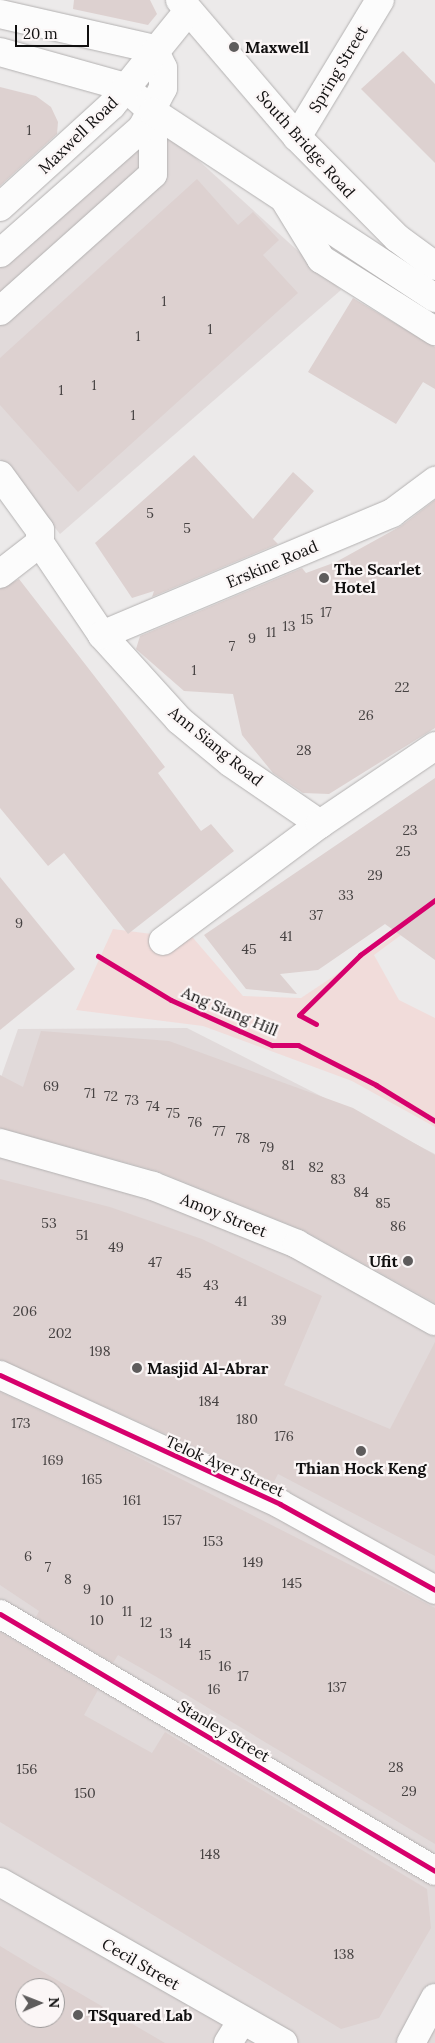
<!DOCTYPE html>
<html>
<head>
<meta charset="utf-8">
<style>
	body { margin:0 }
	#map { position:relative; width:435px; height:2043px; overflow:hidden; background:#eceaea; font-family:Lora,serif }
	div>[style] { position:absolute }
	.built>* { inset:0; background:#e1dada }
	.green>* { inset:0; background:#f1dcda }
	.building>* { inset:0; background:#ddd1d0 }
	.roads { filter:drop-shadow(0 0 1px #b3b1b1) drop-shadow(0 0 1px #b3b1b1) }
	.minor>* { height:28px; margin:-14px; padding:0 14px; transform-origin:14px; border-radius:14px; background:#fcfcfc }
	.major>* { height:28px; margin:-14px; padding:0 14px; transform-origin:14px; border-radius:14px; background:#fcfcfc }
	.cycleway>* { height:5px; margin:-2.5px; padding:0 2.5px; transform-origin:2.5px; border-radius:2.5px; background:#d6006c }
	.dots>* { width:14px; height:14px; translate:-50% -50%; box-sizing:border-box; border:2px solid #fbf6f6; border-radius:50% }
	span { translate:-50% -50%; white-space:nowrap; text-align:center; line-height:1.15; -webkit-text-stroke:4.5px #fbf6f6; paint-order:stroke }
	.number-label { font-size:14px; color:#464242 }
	.number-label span { -webkit-text-stroke-width:0 }
	.poi-label { font-size:16px; color:#111010; font-weight:700 }
	.left { translate:0 -50%; text-align:left }
	.right { translate:-100% -50%; text-align:right }
	.street-label { font-size:16px; color:#111010 }
	.north { position:absolute; left:15px; top:1978px; width:50px; height:50px; box-sizing:border-box; background:#fbf6f6; border:1px solid #9d9a9a; border-radius:50%; rotate:89deg; font-size:14px; font-weight:700; line-height:20px; text-align:center; color:#111010 }
	.north::after { content:''; display:block; margin:auto; width:18px; height:22px; background:#5e5c5c; clip-path:polygon(50% 0,100% 100%,50% 72%,0 100%) }
	.scale { position:absolute; left:15px; top:25px; width:74px; height:22px; box-sizing:border-box; border:2px solid #111010; border-top:0; padding-left:6px; font-size:15px; line-height:18px; white-space:nowrap; color:#111010; -webkit-text-stroke:4px #fbf6f6; paint-order:stroke }
</style>
</head>
<body>
<div id="map">
	<div class="built">
		<div style="clip-path:polygon(154px 120px,341px 290px,60px 534px,0 459px,0 261px)"></div>
		<div style="clip-path:polygon(evenodd,187px 1028px,435px 1154px,435px 2043px,0 2043px,0 1080px,18px 1029px,187px 1028px,25px 1988px,55px 1988px,55px 2018px,25px 2018px,25px 1988px)"></div>
	</div>
	<div class="green">
		<div style="clip-path:polygon(435px 896px,435px 910px,374px 955px,399px 1000px,435px 1018px,435px 1127px,352px 1081px,203px 1026px,76px 1010px,113px 929px,167px 936px,188px 932px,243px 996px,301px 998px,391px 938px)"></div>
	</div>
	<div class="building">
		<div style="clip-path:polygon(74px 0,150px 0,157px 14px,148px 25px,73px 9px)"></div>
		<div style="clip-path:polygon(403px 51px,435px 84px,435px 163px,361px 89px)"></div>
		<div style="clip-path:polygon(0 87px,36px 96px,51px 107px,58px 122px,57px 134px,0 186px)"></div>
		<div style="clip-path:polygon(197px 179px,238px 225px,253px 212px,279px 240px,263px 255px,298px 293px,78px 492px,0 405px,0 358px)"></div>
		<div style="clip-path:polygon(353px 298px,435px 347px,435px 389px,423px 382px,396px 424px,308px 372px)"></div>
		<div style="clip-path:polygon(194px 455px,253px 519px,293px 472px,314px 491px,273px 539px,278px 544px,152px 597px,154px 591px,132px 598px,95px 543px)"></div>
		<div style="clip-path:polygon(435px 500px,435px 728px,329px 794px,303px 793px,273px 773px,242px 735px,233px 694px,184px 691px,136px 649px,140px 636px,302px 568px,306px 573px,336px 562px,401px 526px)"></div>
		<div style="clip-path:polygon(19px 579px,165px 767px,158px 773px,201px 831px,211px 824px,234px 851px,128px 934px,64px 853px,48px 866px,0 808px,0 589px)"></div>
		<div style="clip-path:polygon(435px 778px,435px 960px,385px 924px,318px 970px,280px 974px,297px 994px,246px 989px,204px 935px)"></div>
		<div style="clip-path:polygon(0 877px,75px 969px,0 1030px)"></div>
		<div style="clip-path:polygon(41px 1031px,169px 1041px,353px 1108px,435px 1155px,435px 1303px,303px 1230px,157px 1171px,0 1128px,0 1075px,23px 1087px)"></div>
		<div style="clip-path:polygon(0 1179px,110px 1207px,202px 1239px,322px 1296px,284px 1385px,390px 1429px,435px 1342px,435px 1556px,278px 1474px,274px 1482px,0 1360px)"></div>
		<div style="clip-path:polygon(0 1392px,114px 1445px,435px 1608px,435px 1844px,155px 1676px,118px 1655px,113px 1663px,36px 1617px,39px 1611px,0 1585px)"></div>
		<div style="clip-path:polygon(0 1632px,98px 1690px,84px 1715px,152px 1753px,165px 1732px,427px 1889px,431px 1928px,379px 2018px,341px 2029px,0 1822px)"></div>
		<div style="clip-path:polygon(evenodd,0 1946px,33px 1966px,165px 2043px,0 2043px,0 1946px,25px 1988px,55px 1988px,55px 2018px,25px 2018px,25px 1988px)"></div>
	</div>
	<div class="roads">
		<div class="minor">
			<div style="left:297px;top:137px;width:160px;rotate:-58.8deg"></div>
			<div style="left:286px;top:202px;width:67px;rotate:58.4deg"></div>
			<div style="left:321px;top:259px;width:135px;rotate:32.3deg"></div>
			<div style="left:0;top:311px;width:205px;rotate:-41.8deg"></div>
			<div style="left:153px;top:174px;width:62px;rotate:-90deg"></div>
			<div style="left:0;top:475px;width:68px;rotate:54deg"></div>
			<div style="left:40px;top:530px;width:13px;rotate:90deg"></div>
			<div style="left:40px;top:543px;width:111px;rotate:56deg"></div>
			<div style="left:102px;top:635px;width:115px;rotate:47.8deg"></div>
			<div style="left:179px;top:720px;width:67px;rotate:39.6deg"></div>
			<div style="left:231px;top:763px;width:108px;rotate:34.4deg"></div>
			<div style="left:0;top:574px;width:51px;rotate:-37.8deg"></div>
			<div style="left:102px;top:635px;width:315px;rotate:-22.8deg"></div>
			<div style="left:392px;top:513px;width:54px;rotate:-36.7deg"></div>
			<div style="left:163px;top:941px;width:196px;rotate:-36.7deg"></div>
			<div style="left:320px;top:824px;width:139px;rotate:-34.1deg"></div>
			<div style="left:0;top:1143px;width:159px;rotate:15.7deg"></div>
			<div style="left:153px;top:1186px;width:155px;rotate:21.9deg"></div>
			<div style="left:297px;top:1244px;width:158px;rotate:29.2deg"></div>
			<div style="left:0;top:1375px;width:308px;rotate:24.7deg"></div>
			<div style="left:280px;top:1504px;width:177px;rotate:29deg"></div>
			<div style="left:0;top:1614px;width:505px;rotate:30.57deg"></div>
			<div style="left:228px;top:2043px;width:26px;rotate:-58deg"></div>
			<div style="left:411px;top:2043px;width:51px;rotate:-61.9deg"></div>
		</div>
		<div class="major">
			<div style="left:180px;top:0;width:180px;rotate:49.5deg"></div>
			<div style="left:297px;top:137px;width:142px;rotate:45.3deg"></div>
			<div style="left:397px;top:238px;width:47px;rotate:36.4deg"></div>
			<div style="left:0;top:14px;width:158px;rotate:12.8deg"></div>
			<div style="left:154px;top:49px;width:21px;rotate:65deg"></div>
			<div style="left:163px;top:68px;width:20px;rotate:90deg"></div>
			<div style="left:163px;top:88px;width:45px;rotate:117.7deg"></div>
			<div style="left:142px;top:128px;width:189px;rotate:138.6deg"></div>
			<div style="left:0;top:52px;width:130px;rotate:15.6deg"></div>
			<div style="left:125px;top:87px;width:38px;rotate:42deg"></div>
			<div style="left:153px;top:112px;width:338px;rotate:33.4deg"></div>
			<div style="left:0;top:207px;width:151px;rotate:-42.3deg"></div>
			<div style="left:112px;top:105px;width:121px;rotate:-51deg"></div>
			<div style="left:0;top:1882px;width:326px;rotate:29.6deg"></div>
		</div>
	</div>
	<div class="cycleway">
		<div style="left:98px;top:956px;width:85px;rotate:31.1deg"></div>
		<div style="left:171px;top:1000px;width:76px;rotate:24.2deg"></div>
		<div style="left:240px;top:1031px;width:35px;rotate:24deg"></div>
		<div style="left:272px;top:1045px;width:26px"></div>
		<div style="left:298px;top:1045px;width:88px;rotate:27.1deg"></div>
		<div style="left:376px;top:1085px;width:69px;rotate:31.4deg"></div>
		<div style="left:316px;top:1024px;width:19px;rotate:-152deg"></div>
		<div style="left:299px;top:1015px;width:86px;rotate:-44.5deg"></div>
		<div style="left:360px;top:955px;width:93px;rotate:-36.3deg"></div>
		<div style="left:0;top:1375px;width:308px;rotate:24.7deg"></div>
		<div style="left:280px;top:1504px;width:177px;rotate:29deg"></div>
		<div style="left:0;top:1614px;width:505px;rotate:30.57deg"></div>
	</div>
	<div class="dots">
		<div style="left:234px;top:47px;background:#5e5c5c"></div>
		<div style="left:324px;top:578px;background:#5e5c5c"></div>
		<div style="left:408px;top:1261px;background:#5e5c5c"></div>
		<div style="left:137px;top:1368px;background:#5e5c5c"></div>
		<div style="left:361px;top:1451px;background:#5e5c5c"></div>
		<div style="left:78px;top:2015px;background:#5e5c5c"></div>
	</div>
	<div class="number-label">
		<span style="left:29px;top:130px">1</span>
		<span style="left:164px;top:301px">1</span>
		<span style="left:210px;top:329px">1</span>
		<span style="left:138px;top:336px">1</span>
		<span style="left:94px;top:385px">1</span>
		<span style="left:61px;top:390px">1</span>
		<span style="left:133px;top:415px">1</span>
		<span style="left:150px;top:513px">5</span>
		<span style="left:187px;top:528px">5</span>
		<span style="left:326px;top:612px">17</span>
		<span style="left:307px;top:619px">15</span>
		<span style="left:289px;top:626px">13</span>
		<span style="left:271px;top:632px">11</span>
		<span style="left:252px;top:638px">9</span>
		<span style="left:232px;top:646px">7</span>
		<span style="left:194px;top:670px">1</span>
		<span style="left:402px;top:687px">22</span>
		<span style="left:366px;top:715px">26</span>
		<span style="left:304px;top:750px">28</span>
		<span style="left:410px;top:830px">23</span>
		<span style="left:403px;top:851px">25</span>
		<span style="left:375px;top:875px">29</span>
		<span style="left:346px;top:895px">33</span>
		<span style="left:316px;top:915px">37</span>
		<span style="left:19px;top:923px">9</span>
		<span style="left:286px;top:936px">41</span>
		<span style="left:249px;top:949px">45</span>
		<span style="left:51px;top:1086px">69</span>
		<span style="left:90px;top:1093px">71</span>
		<span style="left:111px;top:1096px">72</span>
		<span style="left:132px;top:1100px">73</span>
		<span style="left:153px;top:1106px">74</span>
		<span style="left:173px;top:1113px">75</span>
		<span style="left:195px;top:1122px">76</span>
		<span style="left:219px;top:1131px">77</span>
		<span style="left:243px;top:1138px">78</span>
		<span style="left:267px;top:1147px">79</span>
		<span style="left:288px;top:1165px">81</span>
		<span style="left:316px;top:1167px">82</span>
		<span style="left:338px;top:1179px">83</span>
		<span style="left:361px;top:1192px">84</span>
		<span style="left:383px;top:1203px">85</span>
		<span style="left:49px;top:1223px">53</span>
		<span style="left:398px;top:1226px">86</span>
		<span style="left:82px;top:1235px">51</span>
		<span style="left:116px;top:1247px">49</span>
		<span style="left:155px;top:1262px">47</span>
		<span style="left:184px;top:1273px">45</span>
		<span style="left:211px;top:1285px">43</span>
		<span style="left:241px;top:1301px">41</span>
		<span style="left:25px;top:1311px">206</span>
		<span style="left:279px;top:1320px">39</span>
		<span style="left:60px;top:1333px">202</span>
		<span style="left:100px;top:1351px">198</span>
		<span style="left:209px;top:1401px">184</span>
		<span style="left:247px;top:1419px">180</span>
		<span style="left:21px;top:1423px">173</span>
		<span style="left:284px;top:1436px">176</span>
		<span style="left:53px;top:1460px">169</span>
		<span style="left:92px;top:1479px">165</span>
		<span style="left:132px;top:1500px">161</span>
		<span style="left:172px;top:1520px">157</span>
		<span style="left:213px;top:1541px">153</span>
		<span style="left:28px;top:1556px">6</span>
		<span style="left:253px;top:1562px">149</span>
		<span style="left:48px;top:1567px">7</span>
		<span style="left:68px;top:1579px">8</span>
		<span style="left:292px;top:1583px">145</span>
		<span style="left:87px;top:1589px">9</span>
		<span style="left:107px;top:1600px">10</span>
		<span style="left:127px;top:1611px">11</span>
		<span style="left:97px;top:1620px">10</span>
		<span style="left:146px;top:1622px">12</span>
		<span style="left:166px;top:1633px">13</span>
		<span style="left:185px;top:1643px">14</span>
		<span style="left:205px;top:1655px">15</span>
		<span style="left:225px;top:1666px">16</span>
		<span style="left:243px;top:1676px">17</span>
		<span style="left:337px;top:1687px">137</span>
		<span style="left:214px;top:1689px">16</span>
		<span style="left:396px;top:1767px">28</span>
		<span style="left:27px;top:1769px">156</span>
		<span style="left:409px;top:1791px">29</span>
		<span style="left:85px;top:1793px">150</span>
		<span style="left:210px;top:1854px">148</span>
		<span style="left:344px;top:1954px">138</span>
	</div>
	<div class="poi-label">
		<span class="left" style="left:245px;top:47px">Maxwell</span>
		<span class="left" style="left:334px;top:578px">The Scarlet<br>Hotel</span>
		<span class="right" style="left:398px;top:1261px">Ufit</span>
		<span class="left" style="left:147px;top:1368px">Masjid Al-Abrar</span>
		<span style="left:361px;top:1468px">Thian Hock Keng</span>
		<span class="left" style="left:88px;top:2015px">TSquared Lab</span>
	</div>
	<div class="street-label">
		<span style="left:338px;top:69px;rotate:-59deg">Spring Street</span>
		<span style="left:78px;top:135px;rotate:-44deg">Maxwell Road</span>
		<span style="left:306px;top:144px;rotate:48deg">South Bridge Road</span>
		<span style="left:272px;top:564px;rotate:-23deg">Erskine Road</span>
		<span style="left:216px;top:746px;rotate:39deg">Ann Siang Road</span>
		<span style="left:230px;top:1011px;rotate:23deg">Ang Siang Hill</span>
		<span style="left:224px;top:1215px;rotate:22deg">Amoy Street</span>
		<span style="left:225px;top:1466px;rotate:24deg">Telok Ayer Street</span>
		<span style="left:224px;top:1731px;rotate:31deg">Stanley Street</span>
		<span style="left:141px;top:1964px;rotate:30deg">Cecil Street</span>
	</div>
	<div class="north">N</div>
	<div class="scale">20 m</div>
</div>
</body>
</html>
